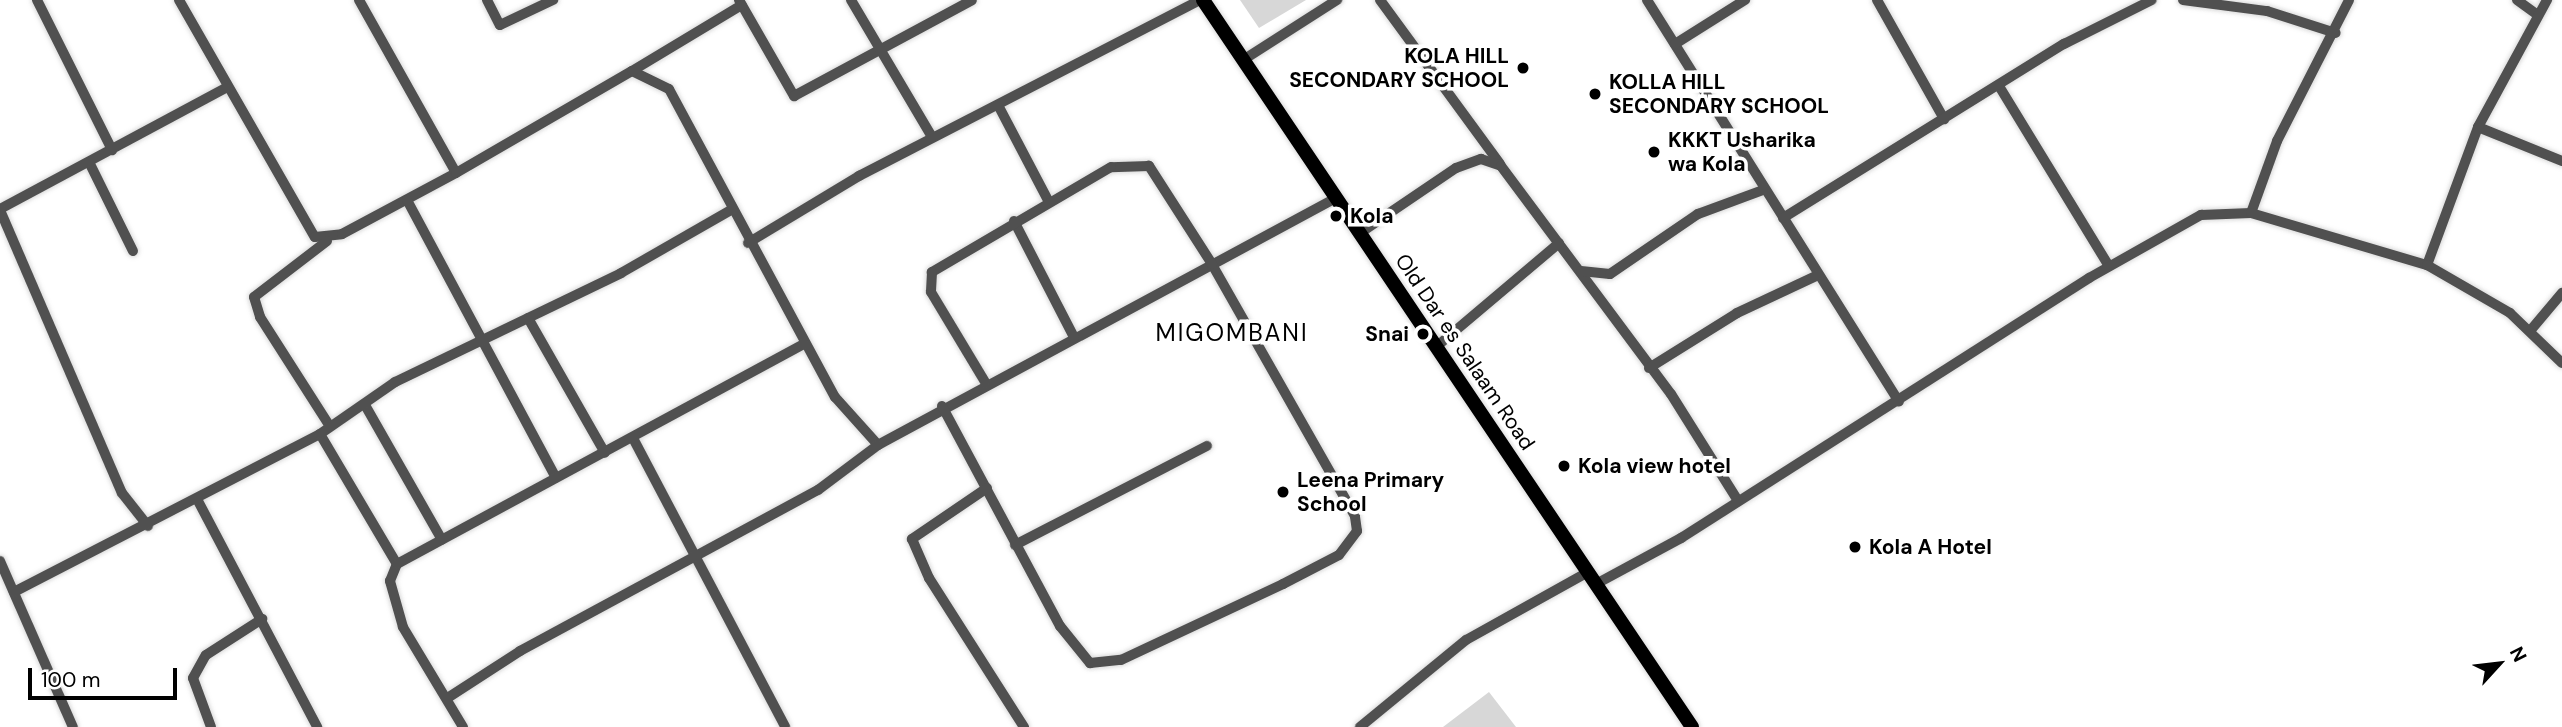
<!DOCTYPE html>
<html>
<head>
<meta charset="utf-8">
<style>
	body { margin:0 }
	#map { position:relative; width:2562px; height:727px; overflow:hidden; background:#fff; font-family:"DM Sans",sans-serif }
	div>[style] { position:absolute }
	.green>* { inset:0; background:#d7d7d7 }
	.roads { filter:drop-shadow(0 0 2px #dbdbdb) drop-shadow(0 0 2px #dbdbdb) }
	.minor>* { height:10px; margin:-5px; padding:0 5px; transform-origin:5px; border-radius:5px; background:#505050 }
	.major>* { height:14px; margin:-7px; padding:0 7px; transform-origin:7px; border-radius:7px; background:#000 }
	.dots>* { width:19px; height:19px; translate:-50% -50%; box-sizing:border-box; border:4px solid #fff; border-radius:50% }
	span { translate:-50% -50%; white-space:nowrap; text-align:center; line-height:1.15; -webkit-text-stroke:7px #fff; paint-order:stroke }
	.poi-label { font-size:21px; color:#000; font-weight:700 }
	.right { translate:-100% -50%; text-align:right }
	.left { translate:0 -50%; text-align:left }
	.street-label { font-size:21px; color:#000 }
	.quarter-label { font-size:24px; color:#000; letter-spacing:2px }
	.north { position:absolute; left:2464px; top:629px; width:70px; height:70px; -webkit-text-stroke:5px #fff; paint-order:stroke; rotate:63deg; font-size:19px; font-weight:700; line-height:28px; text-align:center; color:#000 }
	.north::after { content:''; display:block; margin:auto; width:24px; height:32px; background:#000; clip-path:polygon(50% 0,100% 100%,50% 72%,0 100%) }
	.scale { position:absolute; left:28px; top:668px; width:149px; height:32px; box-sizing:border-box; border:4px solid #000; border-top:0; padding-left:9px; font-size:21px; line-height:24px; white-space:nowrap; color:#000; -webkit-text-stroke:5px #fff; paint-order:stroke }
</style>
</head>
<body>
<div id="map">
	<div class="green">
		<div style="clip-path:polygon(1240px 0,1306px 0,1259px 28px)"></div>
		<div style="clip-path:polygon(1489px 692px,1516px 727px,1443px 727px)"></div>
	</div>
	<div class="roads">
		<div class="minor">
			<div style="left:37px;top:0;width:168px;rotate:63.4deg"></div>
			<div style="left:179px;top:0;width:273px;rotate:60.2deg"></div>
			<div style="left:315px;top:237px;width:27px;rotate:-6deg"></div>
			<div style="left:342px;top:234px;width:129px;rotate:-28.2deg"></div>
			<div style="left:359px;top:0;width:198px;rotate:60.7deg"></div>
			<div style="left:456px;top:173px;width:203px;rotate:-30.1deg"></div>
			<div style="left:632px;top:71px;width:41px;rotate:25.9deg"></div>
			<div style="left:669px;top:89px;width:350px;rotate:61.7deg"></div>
			<div style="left:835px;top:397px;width:64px;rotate:48.1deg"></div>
			<div style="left:878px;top:445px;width:520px;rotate:-28.34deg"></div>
			<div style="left:487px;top:0;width:28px;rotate:63deg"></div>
			<div style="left:500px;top:25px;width:59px;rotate:-25.3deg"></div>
			<div style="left:739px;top:0;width:111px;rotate:60.2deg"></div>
			<div style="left:794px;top:96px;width:202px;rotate:-28.3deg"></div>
			<div style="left:851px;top:0;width:159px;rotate:59.4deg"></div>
			<div style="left:1380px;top:0;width:203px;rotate:53.8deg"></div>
			<div style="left:1647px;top:0;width:474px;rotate:57.9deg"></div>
			<div style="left:1877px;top:0;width:137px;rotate:60.6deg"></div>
			<div style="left:2183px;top:0;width:85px;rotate:7.5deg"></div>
			<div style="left:2267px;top:11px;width:72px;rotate:17.7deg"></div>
			<div style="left:2517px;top:0;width:26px;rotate:36deg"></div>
			<div style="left:1675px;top:44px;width:83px;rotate:-32.2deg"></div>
			<div style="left:1243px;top:60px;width:112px;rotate:-32.6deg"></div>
			<div style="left:632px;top:71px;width:128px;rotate:-31deg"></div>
			<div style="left:1999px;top:86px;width:211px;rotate:58.6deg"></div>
			<div style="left:998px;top:105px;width:110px;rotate:62.3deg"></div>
			<div style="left:2478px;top:127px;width:91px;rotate:22deg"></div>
			<div style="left:90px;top:164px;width:97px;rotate:63.7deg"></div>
			<div style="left:407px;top:200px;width:315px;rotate:61.8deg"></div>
			<div style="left:0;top:209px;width:256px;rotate:-28.2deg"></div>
			<div style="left:0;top:210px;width:308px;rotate:66.7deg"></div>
			<div style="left:122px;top:493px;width:42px;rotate:51.8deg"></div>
			<div style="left:2251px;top:213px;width:77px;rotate:-70.1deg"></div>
			<div style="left:2277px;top:141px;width:158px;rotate:-62.9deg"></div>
			<div style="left:1783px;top:218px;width:331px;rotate:-31.8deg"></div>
			<div style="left:2064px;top:44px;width:98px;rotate:-26.6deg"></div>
			<div style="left:1014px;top:221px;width:131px;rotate:62.7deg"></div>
			<div style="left:1360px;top:233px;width:116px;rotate:-34.1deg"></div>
			<div style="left:1456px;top:168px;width:27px;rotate:-20deg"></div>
			<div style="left:1481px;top:159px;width:21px;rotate:19deg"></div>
			<div style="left:1501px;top:166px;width:284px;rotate:53.3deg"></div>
			<div style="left:1671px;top:394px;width:126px;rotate:57.9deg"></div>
			<div style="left:327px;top:241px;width:92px;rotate:142.5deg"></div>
			<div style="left:254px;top:297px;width:21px;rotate:73deg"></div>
			<div style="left:260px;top:317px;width:128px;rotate:57.4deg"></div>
			<div style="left:748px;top:243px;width:130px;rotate:-31.1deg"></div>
			<div style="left:859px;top:176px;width:384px;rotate:-27.3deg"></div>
			<div style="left:2427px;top:265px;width:147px;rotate:-69.7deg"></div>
			<div style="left:2478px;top:127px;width:145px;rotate:-61.5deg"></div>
			<div style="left:1581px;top:271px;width:29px;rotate:6deg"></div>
			<div style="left:1610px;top:274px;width:107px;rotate:-34.3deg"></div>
			<div style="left:1698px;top:214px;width:69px;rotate:-20.3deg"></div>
			<div style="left:528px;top:318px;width:155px;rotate:60.3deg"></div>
			<div style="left:2530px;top:331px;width:50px;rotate:-49.9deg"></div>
			<div style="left:1436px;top:347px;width:161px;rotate:-40.2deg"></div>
			<div style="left:1649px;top:368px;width:104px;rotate:-32deg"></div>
			<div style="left:1737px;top:313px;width:89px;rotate:-25.1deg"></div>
			<div style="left:365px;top:405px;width:155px;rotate:60.3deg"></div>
			<div style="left:942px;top:406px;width:250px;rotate:61.8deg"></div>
			<div style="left:1060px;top:626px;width:48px;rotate:51deg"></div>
			<div style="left:1090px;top:663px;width:31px;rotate:-6deg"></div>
			<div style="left:1121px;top:660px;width:179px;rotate:-25.1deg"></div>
			<div style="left:1283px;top:584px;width:63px;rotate:-27.4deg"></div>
			<div style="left:1339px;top:555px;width:30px;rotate:-53deg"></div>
			<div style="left:1357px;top:531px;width:15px;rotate:-98deg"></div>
			<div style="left:1355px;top:516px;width:290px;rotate:-119.6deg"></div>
			<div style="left:1212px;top:264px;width:117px;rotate:-122.7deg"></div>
			<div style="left:1149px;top:166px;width:38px;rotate:178deg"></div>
			<div style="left:1111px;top:167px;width:208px;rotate:149.6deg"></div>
			<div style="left:932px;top:272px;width:20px;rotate:93deg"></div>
			<div style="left:931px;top:292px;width:105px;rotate:59deg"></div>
			<div style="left:320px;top:434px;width:151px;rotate:59.4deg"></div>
			<div style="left:634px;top:440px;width:324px;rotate:62.2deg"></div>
			<div style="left:987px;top:488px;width:91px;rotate:145.8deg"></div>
			<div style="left:912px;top:539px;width:43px;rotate:66.4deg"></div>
			<div style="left:929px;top:578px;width:177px;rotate:57.5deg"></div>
			<div style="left:197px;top:499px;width:258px;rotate:62.2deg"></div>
			<div style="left:1015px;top:545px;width:216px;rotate:-27.3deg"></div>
			<div style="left:0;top:561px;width:181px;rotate:66.3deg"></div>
			<div style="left:1596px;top:584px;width:97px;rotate:-28.4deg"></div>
			<div style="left:1681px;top:538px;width:484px;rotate:-32.5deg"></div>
			<div style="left:2089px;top:278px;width:129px;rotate:-29.4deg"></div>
			<div style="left:2201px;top:215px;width:50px;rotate:-2.3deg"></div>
			<div style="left:2251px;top:213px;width:184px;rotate:16.5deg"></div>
			<div style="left:2427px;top:265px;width:96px;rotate:30deg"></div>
			<div style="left:2510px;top:313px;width:72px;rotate:43.9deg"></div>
			<div style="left:14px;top:592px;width:344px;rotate:-27.3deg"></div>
			<div style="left:320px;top:434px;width:91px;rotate:-34.7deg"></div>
			<div style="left:395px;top:382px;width:251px;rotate:-25.7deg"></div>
			<div style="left:621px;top:273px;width:127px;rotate:-29.8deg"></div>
			<div style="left:449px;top:697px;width:85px;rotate:-32.9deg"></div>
			<div style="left:520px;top:651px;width:339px;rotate:-28.4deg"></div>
			<div style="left:818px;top:490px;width:75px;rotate:-36.9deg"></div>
			<div style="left:211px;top:727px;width:52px;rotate:-110.2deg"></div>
			<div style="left:193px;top:678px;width:26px;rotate:-61deg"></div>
			<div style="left:206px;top:655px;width:67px;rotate:-32.7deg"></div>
			<div style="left:463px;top:727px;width:117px;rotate:-121deg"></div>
			<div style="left:403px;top:627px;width:48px;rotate:-105.8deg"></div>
			<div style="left:390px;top:581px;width:18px;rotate:-68deg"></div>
			<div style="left:397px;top:564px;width:463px;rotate:-28.4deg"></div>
			<div style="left:1360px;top:727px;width:137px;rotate:-39.4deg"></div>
			<div style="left:1466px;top:640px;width:140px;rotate:-29.1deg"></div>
		</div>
		<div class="major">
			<div style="left:1203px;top:0;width:876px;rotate:56.07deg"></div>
		</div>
	</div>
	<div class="dots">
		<div style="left:1523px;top:68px;background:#000"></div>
		<div style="left:1595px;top:94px;background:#000"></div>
		<div style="left:1654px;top:152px;background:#000"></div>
		<div style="left:1336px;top:216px;background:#000"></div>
		<div style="left:1423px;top:334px;background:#000"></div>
		<div style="left:1564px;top:466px;background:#000"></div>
		<div style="left:1283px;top:492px;background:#000"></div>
		<div style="left:1855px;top:547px;background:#000"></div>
	</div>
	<div class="poi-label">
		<span class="right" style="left:1509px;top:68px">KOLA HILL<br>SECONDARY SCHOOL</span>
		<span class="left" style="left:1609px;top:94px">KOLLA HILL<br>SECONDARY SCHOOL</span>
		<span class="left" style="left:1668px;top:152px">KKKT Usharika<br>wa Kola</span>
		<span class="left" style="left:1350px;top:216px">Kola</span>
		<span class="right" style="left:1409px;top:334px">Snai</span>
		<span class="left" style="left:1578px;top:466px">Kola view hotel</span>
		<span class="left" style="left:1297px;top:492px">Leena Primary<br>School</span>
		<span class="left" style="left:1869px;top:547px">Kola A Hotel</span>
	</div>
	<div class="street-label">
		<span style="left:1465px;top:352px;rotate:56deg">Old Dar es Salaam Road</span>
	</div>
	<div class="quarter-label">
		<span style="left:1232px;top:333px">MIGOMBANI</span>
	</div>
	<div class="north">N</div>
	<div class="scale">100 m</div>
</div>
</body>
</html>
